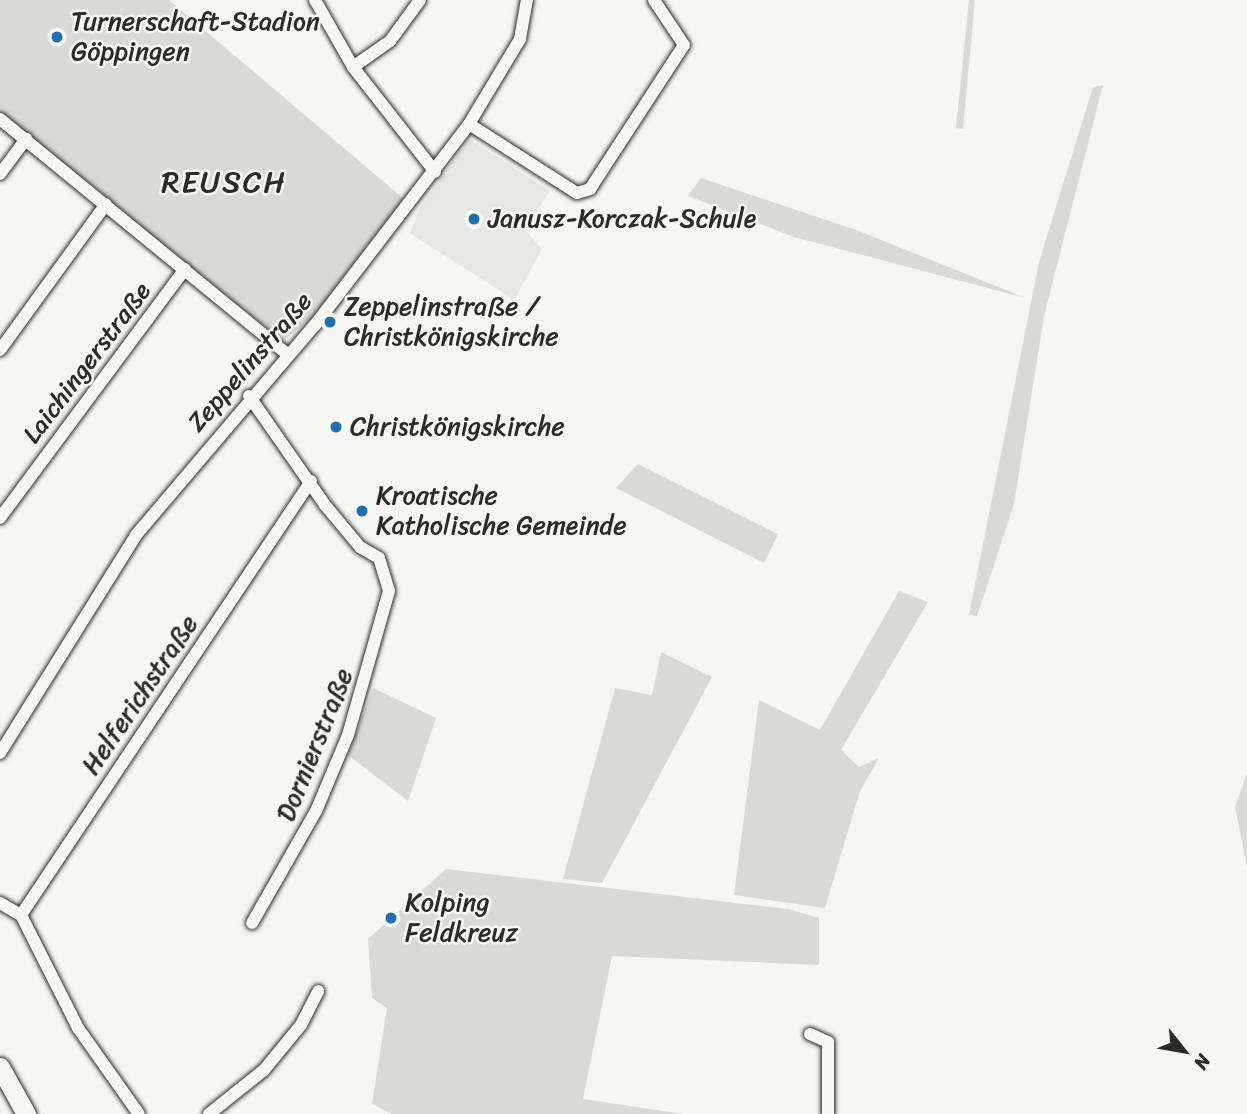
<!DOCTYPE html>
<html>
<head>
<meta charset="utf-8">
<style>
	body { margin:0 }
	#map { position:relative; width:1247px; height:1114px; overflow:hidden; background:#f6f6f2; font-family:Sriracha,sans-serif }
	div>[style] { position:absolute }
	.built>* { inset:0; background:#e7e7e3 }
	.green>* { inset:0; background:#d9d9d5 }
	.roads { filter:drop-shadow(0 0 2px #2b2b2b) drop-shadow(0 0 2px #2b2b2b) }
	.minor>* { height:12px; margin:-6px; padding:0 6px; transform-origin:6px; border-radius:6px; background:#f6f6f2 }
	.primary>* { height:19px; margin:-9.5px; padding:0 9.5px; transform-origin:9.5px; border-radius:9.5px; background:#f6f6f2 }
	.dots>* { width:19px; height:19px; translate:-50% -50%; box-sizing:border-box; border:4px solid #f6f6f2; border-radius:50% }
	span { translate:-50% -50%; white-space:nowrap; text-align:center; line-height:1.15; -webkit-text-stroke:5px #f6f6f2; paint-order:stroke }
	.poi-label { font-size:26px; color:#2b2b2b }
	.left { translate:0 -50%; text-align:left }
	.street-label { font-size:26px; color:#2b2b2b }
	.quarter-label { font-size:30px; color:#2b2b2b; letter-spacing:2px }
	.north { position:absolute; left:1149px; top:1016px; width:70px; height:70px; -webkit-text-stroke:5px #f6f6f2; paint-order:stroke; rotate:121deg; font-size:19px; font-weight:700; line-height:28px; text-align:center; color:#2b2b2b }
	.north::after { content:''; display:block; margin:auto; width:24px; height:32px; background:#2b2b2b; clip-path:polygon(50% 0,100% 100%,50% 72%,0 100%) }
</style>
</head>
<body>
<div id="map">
	<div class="built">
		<div style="clip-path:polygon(469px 139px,550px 191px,525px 230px,542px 249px,514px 300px,410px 233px,420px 208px)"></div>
	</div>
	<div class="green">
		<div style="clip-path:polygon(0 0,169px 0,404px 199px,311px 319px,283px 341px,0 113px)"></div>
		<div style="clip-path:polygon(969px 0,975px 0,963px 129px,956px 128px)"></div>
		<div style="clip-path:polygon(1103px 85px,1044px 316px,1014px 504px,977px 616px,969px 615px,1039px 262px,1093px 87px)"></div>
		<div style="clip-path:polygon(701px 178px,859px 231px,1026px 298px,794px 237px,688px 196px)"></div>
		<div style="clip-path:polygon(638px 464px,778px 534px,764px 563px,616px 488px)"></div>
		<div style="clip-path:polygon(899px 591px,928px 602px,841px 750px,859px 767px,879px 758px,860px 791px,825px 908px,734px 895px,759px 700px,820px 730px)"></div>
		<div style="clip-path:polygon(661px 652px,712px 677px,602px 883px,563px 879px,615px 688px,652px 695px)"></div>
		<div style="clip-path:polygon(373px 688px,436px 718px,408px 801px,348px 755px)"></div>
		<div style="clip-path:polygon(1247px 773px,1247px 867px,1235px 807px)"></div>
		<div style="clip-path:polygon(446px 869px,788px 909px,819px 918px,819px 965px,612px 956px,583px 1099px,683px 1114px,392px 1114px,372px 1104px,387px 1008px,372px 998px,368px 939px)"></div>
	</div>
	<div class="roads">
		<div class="minor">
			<div style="left:315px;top:0;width:77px;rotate:60.4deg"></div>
			<div style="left:353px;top:67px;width:133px;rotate:52deg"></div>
			<div style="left:353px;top:67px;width:45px;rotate:-35.1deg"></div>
			<div style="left:390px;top:41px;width:51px;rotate:-53.8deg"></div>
			<div style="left:0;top:119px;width:371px;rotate:39.3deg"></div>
			<div style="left:469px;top:124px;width:128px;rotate:32.6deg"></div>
			<div style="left:577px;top:193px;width:14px;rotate:-17deg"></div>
			<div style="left:590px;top:189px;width:172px;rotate:-56.9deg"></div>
			<div style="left:684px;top:45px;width:54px;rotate:-123.7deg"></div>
			<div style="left:0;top:174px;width:44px;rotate:-53.4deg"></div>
			<div style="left:0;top:350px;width:180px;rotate:-54deg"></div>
			<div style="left:249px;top:396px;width:133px;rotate:55.1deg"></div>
			<div style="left:325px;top:505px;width:55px;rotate:50.2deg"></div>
			<div style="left:360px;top:547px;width:22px;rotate:30deg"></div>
			<div style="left:379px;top:558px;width:34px;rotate:73deg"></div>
			<div style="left:389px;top:591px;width:150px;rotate:105.9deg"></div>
			<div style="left:348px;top:735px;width:82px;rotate:112.8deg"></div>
			<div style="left:316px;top:811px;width:129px;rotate:119.7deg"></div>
			<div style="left:0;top:518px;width:310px;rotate:-53.4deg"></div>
			<div style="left:0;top:753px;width:257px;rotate:-58deg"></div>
			<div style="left:136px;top:535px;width:276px;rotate:-49.6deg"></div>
			<div style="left:315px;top:325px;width:253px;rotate:-52.5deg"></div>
			<div style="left:469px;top:124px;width:99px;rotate:-59deg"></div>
			<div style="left:520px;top:39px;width:40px;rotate:-80deg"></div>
			<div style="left:0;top:903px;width:24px;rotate:30deg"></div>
			<div style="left:21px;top:915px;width:522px;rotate:-56.25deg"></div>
			<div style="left:21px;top:915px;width:127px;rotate:63.2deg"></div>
			<div style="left:78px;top:1028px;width:105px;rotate:54.7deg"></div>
			<div style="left:810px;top:1034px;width:20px;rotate:24deg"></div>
			<div style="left:828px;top:1042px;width:72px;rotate:90deg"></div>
			<div style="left:209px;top:1114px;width:70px;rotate:-38.7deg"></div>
			<div style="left:264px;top:1070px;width:58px;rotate:-50.6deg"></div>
			<div style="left:301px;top:1025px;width:38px;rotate:-63deg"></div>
		</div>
		<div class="primary">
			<div style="left:0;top:1067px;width:54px;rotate:61deg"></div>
		</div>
	</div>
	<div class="dots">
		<div style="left:57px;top:37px;background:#1f6fb2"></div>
		<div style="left:474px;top:219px;background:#1f6fb2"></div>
		<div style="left:330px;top:322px;background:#1f6fb2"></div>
		<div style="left:336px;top:427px;background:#1f6fb2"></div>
		<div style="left:362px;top:511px;background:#1f6fb2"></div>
		<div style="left:391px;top:918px;background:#1f6fb2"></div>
	</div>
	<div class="poi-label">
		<span class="left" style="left:71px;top:37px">Turnerschaft-Stadion<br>Göppingen</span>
		<span class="left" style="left:488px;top:219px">Janusz-Korczak-Schule</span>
		<span class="left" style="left:344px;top:322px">Zeppelinstraße /<br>Christkönigskirche</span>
		<span class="left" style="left:350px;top:427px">Christkönigskirche</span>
		<span class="left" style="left:376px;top:511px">Kroatische<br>Katholische Gemeinde</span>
		<span class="left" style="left:405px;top:918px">Kolping<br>Feldkreuz</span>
	</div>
	<div class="street-label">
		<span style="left:250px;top:362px;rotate:-49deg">Zeppelinstraße</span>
		<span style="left:87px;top:363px;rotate:-53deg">Laichingerstraße</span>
		<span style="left:140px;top:695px;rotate:-56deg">Helferichstraße</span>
		<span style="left:315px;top:745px;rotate:-68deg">Dornierstraße</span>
	</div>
	<div class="quarter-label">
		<span style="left:224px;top:182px">REUSCH</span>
	</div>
	<div class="north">N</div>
</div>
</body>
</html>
